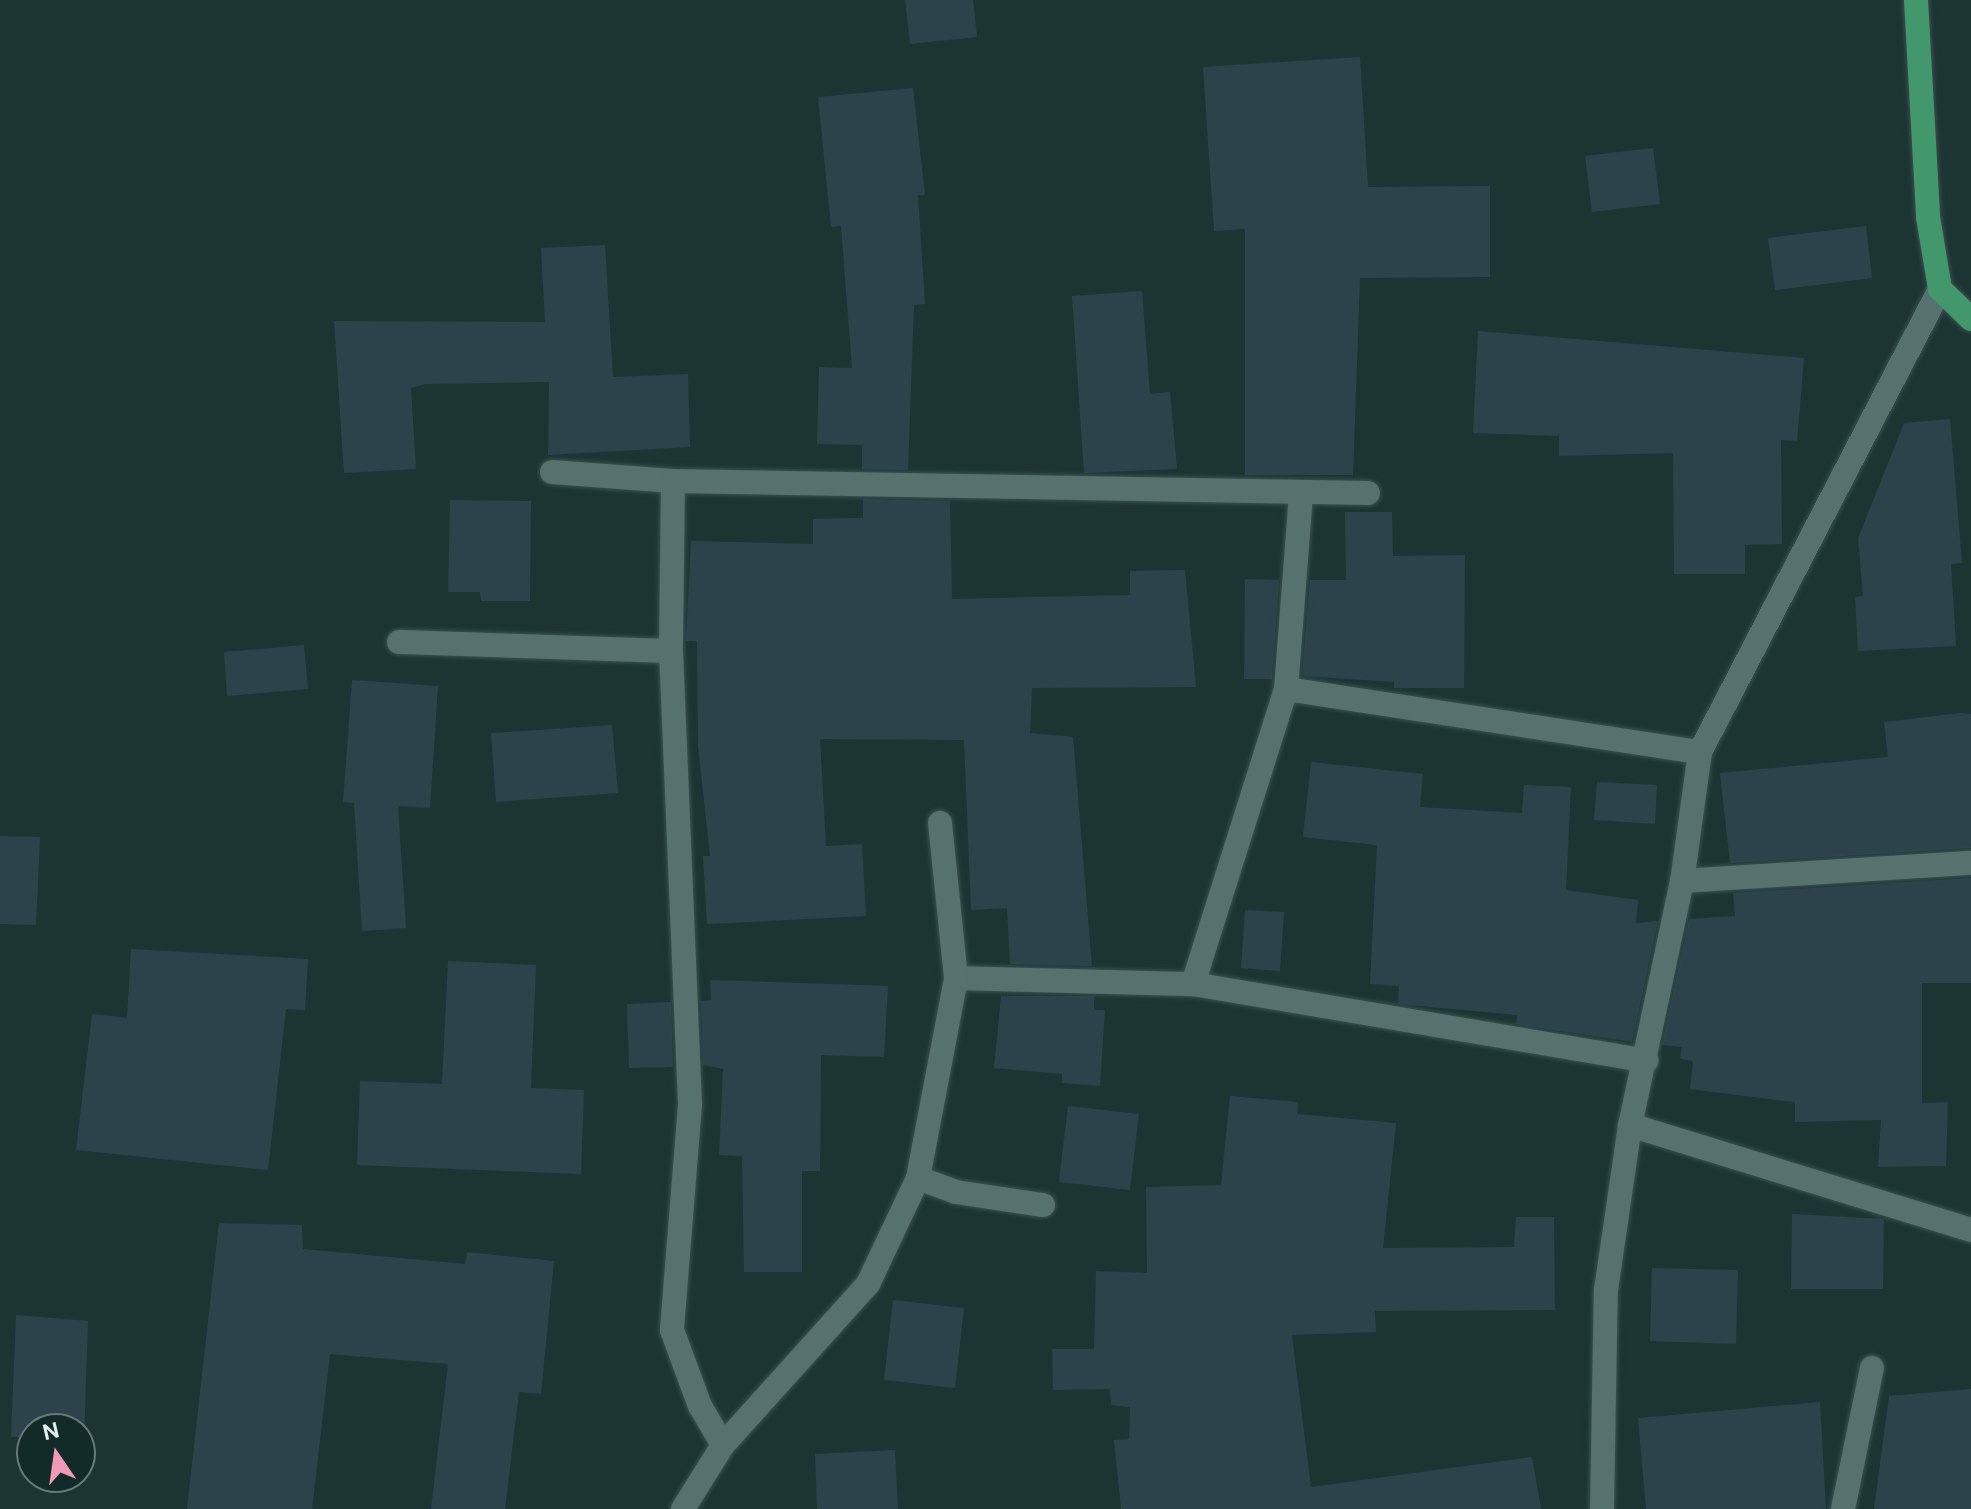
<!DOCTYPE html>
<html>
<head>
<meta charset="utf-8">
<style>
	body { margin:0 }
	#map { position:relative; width:1971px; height:1509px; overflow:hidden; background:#1c3533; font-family:"DM Sans",sans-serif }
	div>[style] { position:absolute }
	.building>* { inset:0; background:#2d434c }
	.roads { filter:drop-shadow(0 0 2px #3a504e) drop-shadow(0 0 2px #3a504e) }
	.minor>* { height:24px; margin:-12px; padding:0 12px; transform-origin:12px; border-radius:12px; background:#56716e }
	.major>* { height:24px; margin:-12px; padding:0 12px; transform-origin:12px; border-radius:12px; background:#43976d }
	span { translate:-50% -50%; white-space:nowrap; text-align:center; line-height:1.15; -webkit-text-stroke:6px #122b29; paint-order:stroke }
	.north { position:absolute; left:16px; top:1413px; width:80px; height:80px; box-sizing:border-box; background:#122b29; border:2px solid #667b79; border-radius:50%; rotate:347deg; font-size:22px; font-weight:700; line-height:32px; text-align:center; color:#e3f2f0 }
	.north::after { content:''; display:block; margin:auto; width:28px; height:36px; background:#f09ab7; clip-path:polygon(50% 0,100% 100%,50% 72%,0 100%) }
</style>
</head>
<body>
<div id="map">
	<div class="building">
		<div style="clip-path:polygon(905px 0,973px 0,977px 37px,910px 44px)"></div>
		<div style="clip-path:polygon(1360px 57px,1368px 187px,1490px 186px,1490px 277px,1360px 278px,1353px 475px,1245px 475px,1245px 229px,1214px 231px,1203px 67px)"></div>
		<div style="clip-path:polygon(913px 88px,925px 195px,918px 195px,925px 304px,914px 305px,908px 470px,862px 469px,862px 445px,817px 444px,819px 367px,852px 368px,841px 226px,831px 227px,818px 97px)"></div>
		<div style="clip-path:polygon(1653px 148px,1660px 204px,1592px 212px,1585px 156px)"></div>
		<div style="clip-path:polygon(1866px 226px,1872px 278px,1775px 290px,1768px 238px)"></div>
		<div style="clip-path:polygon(605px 245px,613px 377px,688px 374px,690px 447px,548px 455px,549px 382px,425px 384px,411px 388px,416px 469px,344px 473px,334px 321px,545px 322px,541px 248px)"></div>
		<div style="clip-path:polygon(1142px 291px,1150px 394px,1170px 392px,1177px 469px,1084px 473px,1072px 296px)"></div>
		<div style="clip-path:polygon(1478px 331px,1804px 358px,1797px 441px,1781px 440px,1782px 544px,1745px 545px,1745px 574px,1674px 574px,1673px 453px,1559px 456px,1559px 436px,1473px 433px)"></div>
		<div style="clip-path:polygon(1950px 419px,1962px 563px,1951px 564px,1956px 646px,1858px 651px,1855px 597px,1863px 596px,1858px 538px,1904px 423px)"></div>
		<div style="clip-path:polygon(863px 499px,950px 501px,952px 599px,1130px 595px,1130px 571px,1185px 570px,1196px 687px,1032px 688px,1030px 733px,1073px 737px,1092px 966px,1010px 964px,1007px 908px,971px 910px,964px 740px,820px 739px,826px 846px,862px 844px,866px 916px,707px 924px,703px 856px,710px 856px,698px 746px,697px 641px,686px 641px,691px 541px,813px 544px,813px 519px,863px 518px)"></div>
		<div style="clip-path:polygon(450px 500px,531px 501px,530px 601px,481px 601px,480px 592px,448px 592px)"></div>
		<div style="clip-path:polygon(1345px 512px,1392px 512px,1393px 556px,1465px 555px,1464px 688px,1394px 688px,1394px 682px,1302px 676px,1310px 580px,1346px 580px)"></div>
		<div style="clip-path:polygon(1245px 579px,1279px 580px,1272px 679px,1244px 679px)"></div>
		<div style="clip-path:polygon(304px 645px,308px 689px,227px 696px,224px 652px)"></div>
		<div style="clip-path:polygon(352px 680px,438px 686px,430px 808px,398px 806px,406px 928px,362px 931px,354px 803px,343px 802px)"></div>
		<div style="clip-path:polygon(1960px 713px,1971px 714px,1971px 848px,1730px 863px,1720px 773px,1888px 757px,1884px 722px)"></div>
		<div style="clip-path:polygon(612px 725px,618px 793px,496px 802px,491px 733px)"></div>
		<div style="clip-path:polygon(1311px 762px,1423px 774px,1420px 807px,1522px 813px,1524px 785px,1571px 787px,1566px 890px,1638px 900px,1636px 923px,1658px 921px,1632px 1042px,1516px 1024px,1517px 1015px,1398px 1004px,1399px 986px,1370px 984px,1377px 845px,1303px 837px)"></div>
		<div style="clip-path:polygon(1597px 782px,1657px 785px,1655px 824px,1594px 820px)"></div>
		<div style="clip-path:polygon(0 836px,40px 837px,36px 925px,0 924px)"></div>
		<div style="clip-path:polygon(1971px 878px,1971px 983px,1922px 983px,1922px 1103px,1948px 1102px,1946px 1166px,1878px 1167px,1881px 1120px,1795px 1122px,1795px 1102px,1690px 1089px,1693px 1061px,1680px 1059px,1682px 1047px,1662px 1045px,1689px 919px,1735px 916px,1733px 893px)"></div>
		<div style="clip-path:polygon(1245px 910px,1284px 912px,1280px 971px,1241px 968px)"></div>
		<div style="clip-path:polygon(131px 949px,308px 959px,305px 1010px,286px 1009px,268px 1170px,76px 1150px,92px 1014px,127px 1018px)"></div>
		<div style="clip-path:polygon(448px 961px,536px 965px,531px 1088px,584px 1090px,581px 1174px,357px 1165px,360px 1081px,442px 1084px)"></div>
		<div style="clip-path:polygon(710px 980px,888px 986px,884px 1057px,821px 1055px,820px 1171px,802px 1171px,802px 1272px,744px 1272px,742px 1156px,719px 1155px,723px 1069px,703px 1065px,701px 1001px,711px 1000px)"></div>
		<div style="clip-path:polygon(1001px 996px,1094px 996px,1094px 1010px,1105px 1010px,1100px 1086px,1062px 1083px,1062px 1074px,994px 1068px)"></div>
		<div style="clip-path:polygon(671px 1002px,673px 1067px,629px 1068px,627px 1004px)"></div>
		<div style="clip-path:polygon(1230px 1096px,1298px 1102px,1297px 1114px,1396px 1123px,1383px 1248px,1514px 1247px,1516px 1217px,1554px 1217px,1555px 1310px,1375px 1311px,1376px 1332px,1292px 1335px,1311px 1487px,1532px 1457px,1541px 1509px,1121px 1509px,1114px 1440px,1129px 1439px,1130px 1407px,1111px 1405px,1110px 1389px,1053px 1390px,1052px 1349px,1094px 1349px,1096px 1271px,1147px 1273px,1146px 1187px,1221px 1185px)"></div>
		<div style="clip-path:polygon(1068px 1106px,1139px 1114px,1130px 1190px,1059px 1182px)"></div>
		<div style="clip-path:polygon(1792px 1214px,1884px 1219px,1883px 1289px,1791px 1289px)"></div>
		<div style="clip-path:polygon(219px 1223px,302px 1225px,303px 1249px,465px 1264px,467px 1252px,554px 1261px,541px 1394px,519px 1392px,505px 1509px,431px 1509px,448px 1364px,330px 1354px,312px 1509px,187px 1509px)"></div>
		<div style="clip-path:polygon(1652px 1268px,1738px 1270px,1736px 1344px,1650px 1341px)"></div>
		<div style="clip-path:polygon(893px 1300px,964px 1308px,955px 1388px,884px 1380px)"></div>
		<div style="clip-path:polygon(16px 1315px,88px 1321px,84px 1439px,80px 1429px,32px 1429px,32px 1437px,11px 1437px)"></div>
		<div style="clip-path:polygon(1971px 1389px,1971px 1509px,1874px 1509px,1889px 1396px)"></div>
		<div style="clip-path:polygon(1820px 1402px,1826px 1509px,1646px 1509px,1638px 1418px)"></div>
		<div style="clip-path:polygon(895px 1450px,898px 1509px,817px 1509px,815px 1454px)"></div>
	</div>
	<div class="roads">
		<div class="minor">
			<div style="left:1940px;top:289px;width:522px;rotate:117.4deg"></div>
			<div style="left:1700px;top:752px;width:130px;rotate:97.9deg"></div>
			<div style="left:1682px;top:881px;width:249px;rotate:102deg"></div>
			<div style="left:1630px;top:1125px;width:357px;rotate:17.1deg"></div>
			<div style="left:552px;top:472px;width:121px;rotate:4.3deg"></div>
			<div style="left:673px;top:481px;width:695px;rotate:0.99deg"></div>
			<div style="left:673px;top:481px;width:170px;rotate:90.7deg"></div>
			<div style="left:671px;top:651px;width:454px;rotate:87.6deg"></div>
			<div style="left:690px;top:1105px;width:226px;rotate:94.6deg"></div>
			<div style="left:672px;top:1330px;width:81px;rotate:69.8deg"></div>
			<div style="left:700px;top:1406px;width:45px;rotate:59.5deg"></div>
			<div style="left:399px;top:642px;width:272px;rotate:1.9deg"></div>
			<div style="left:1286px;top:689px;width:419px;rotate:8.7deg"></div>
			<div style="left:1682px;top:881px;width:290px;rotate:-3.6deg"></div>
			<div style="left:956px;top:978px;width:237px;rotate:1.5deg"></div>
			<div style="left:1193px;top:984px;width:460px;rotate:9.6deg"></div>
			<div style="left:1193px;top:984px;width:309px;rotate:-72.5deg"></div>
			<div style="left:1286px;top:689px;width:194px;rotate:-85.6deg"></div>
			<div style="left:918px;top:1178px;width:40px;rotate:20.2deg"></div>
			<div style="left:956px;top:1192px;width:88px;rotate:8.5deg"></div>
			<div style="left:683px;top:1509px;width:75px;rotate:-58deg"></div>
			<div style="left:723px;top:1445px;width:217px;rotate:-48deg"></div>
			<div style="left:868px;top:1284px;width:117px;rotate:-64.7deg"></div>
			<div style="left:918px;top:1178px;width:204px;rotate:-79.2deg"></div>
			<div style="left:956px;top:978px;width:156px;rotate:-95.9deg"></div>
			<div style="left:1602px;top:1509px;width:219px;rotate:-89deg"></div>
			<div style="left:1606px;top:1290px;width:167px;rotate:-81.7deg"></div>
			<div style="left:1843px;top:1509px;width:144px;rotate:-78.4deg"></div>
		</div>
		<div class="major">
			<div style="left:1916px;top:0;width:217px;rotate:86.8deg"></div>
			<div style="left:1928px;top:217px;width:73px;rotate:80.5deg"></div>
			<div style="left:1940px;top:289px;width:43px;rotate:44.1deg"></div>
		</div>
	</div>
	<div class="north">N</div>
</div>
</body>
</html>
